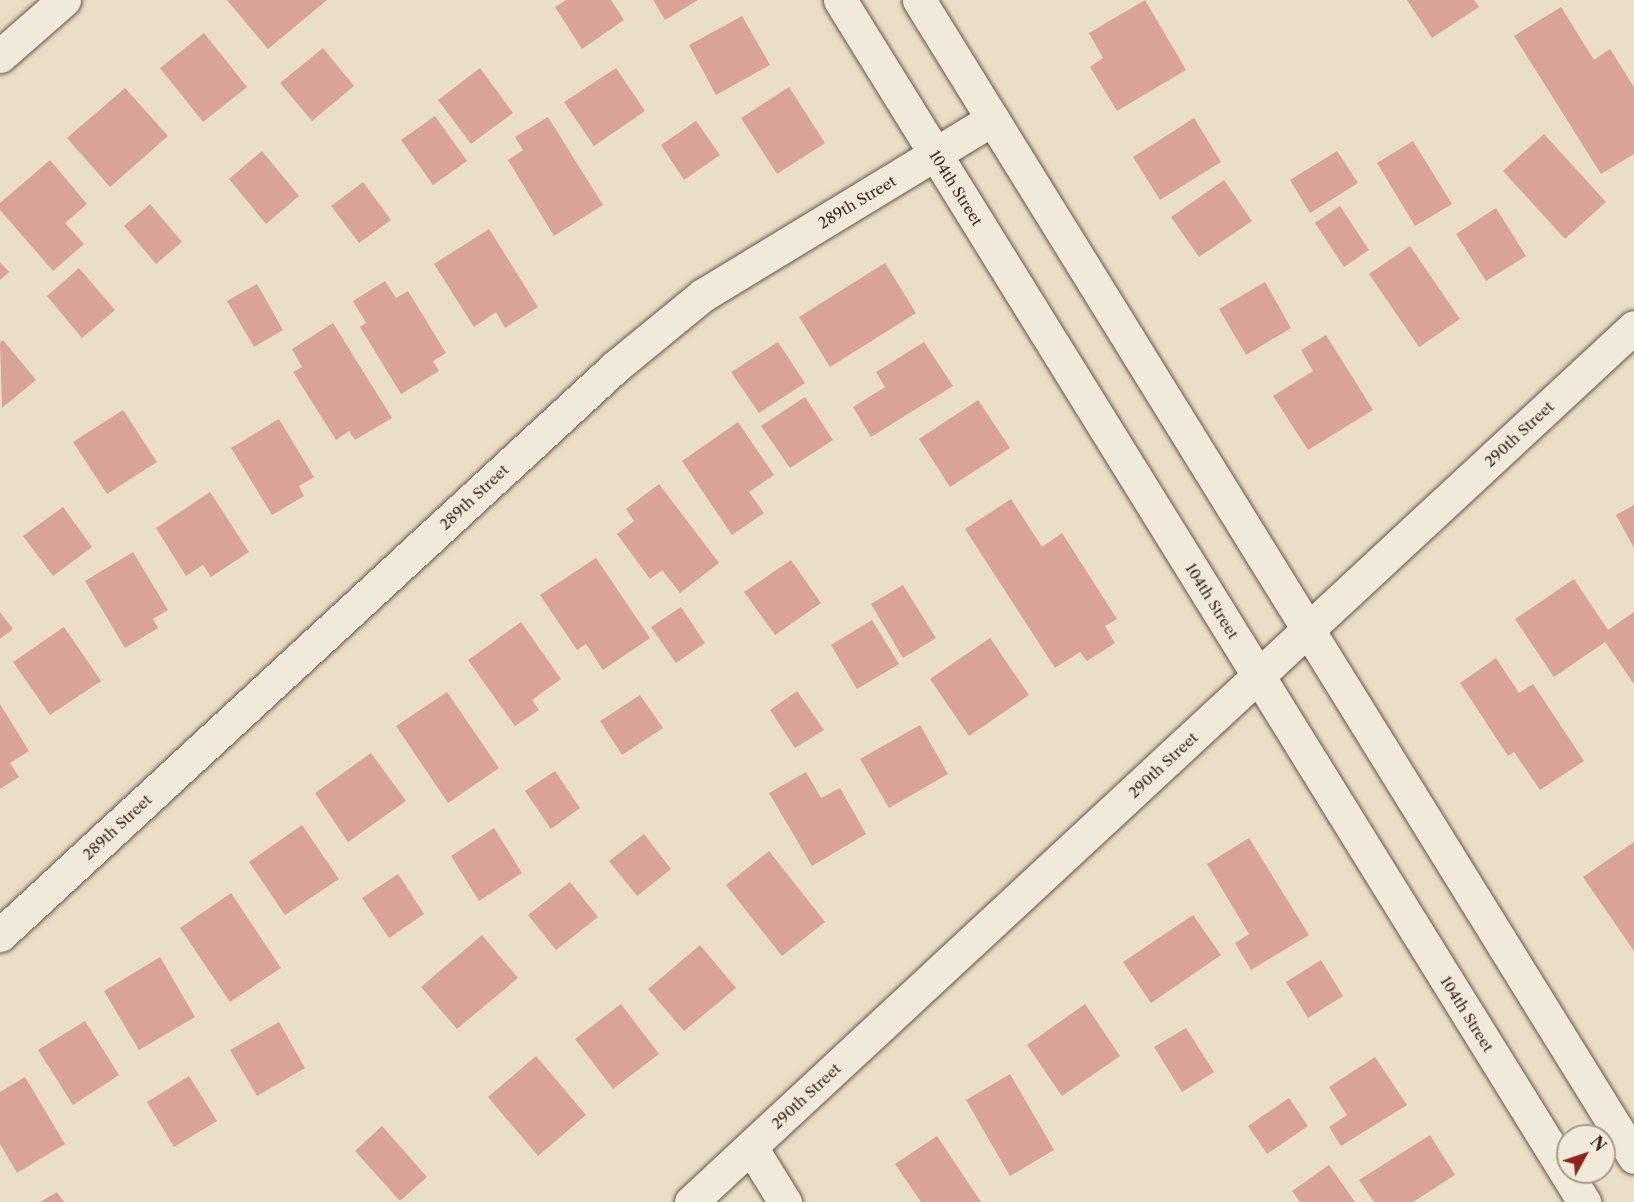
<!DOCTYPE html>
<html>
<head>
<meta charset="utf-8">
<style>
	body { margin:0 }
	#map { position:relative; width:1634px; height:1202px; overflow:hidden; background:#eadfc6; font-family:"Libre Caslon Text",serif }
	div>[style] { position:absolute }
	.building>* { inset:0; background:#d9a397 }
	.roads { filter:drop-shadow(0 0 2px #67564a) drop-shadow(0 0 2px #67564a) }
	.street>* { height:33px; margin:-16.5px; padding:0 16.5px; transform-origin:16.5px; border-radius:16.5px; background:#f1eada }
	.secondary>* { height:33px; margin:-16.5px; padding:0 16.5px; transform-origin:16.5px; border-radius:16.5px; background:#f1eada }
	span { translate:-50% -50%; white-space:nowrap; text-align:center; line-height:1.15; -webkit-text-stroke:4.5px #f1eada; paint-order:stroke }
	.street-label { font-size:15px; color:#3b2820 }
	.north { position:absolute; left:1556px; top:1124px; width:60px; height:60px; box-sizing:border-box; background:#f1eada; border:2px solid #a89c90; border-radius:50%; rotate:50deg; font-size:16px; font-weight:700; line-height:24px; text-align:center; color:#3b2820 }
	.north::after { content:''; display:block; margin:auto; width:21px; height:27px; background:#8f2418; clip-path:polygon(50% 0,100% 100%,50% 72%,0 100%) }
</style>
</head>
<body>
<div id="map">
	<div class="building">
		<div style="clip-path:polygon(227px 0,327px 0,268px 49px)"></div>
		<div style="clip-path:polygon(566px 0,611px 0,624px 20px,582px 49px,555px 7px)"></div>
		<div style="clip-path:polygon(653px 0,698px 0,665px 20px)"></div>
		<div style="clip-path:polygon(1145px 0,1186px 70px,1117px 111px,1090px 67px,1103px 58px,1089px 33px)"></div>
		<div style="clip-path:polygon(1407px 0,1474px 0,1479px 7px,1432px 38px)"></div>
		<div style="clip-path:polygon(1561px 7px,1594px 60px,1610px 49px,1634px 87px,1634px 154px,1601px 174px,1514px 36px)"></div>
		<div style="clip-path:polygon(742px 16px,770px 65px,716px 95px,689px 45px)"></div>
		<div style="clip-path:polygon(204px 33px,247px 87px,203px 122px,160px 68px)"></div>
		<div style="clip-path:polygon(323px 48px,354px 86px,312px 121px,280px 83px)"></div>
		<div style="clip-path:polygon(480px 68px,513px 113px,471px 144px,438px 100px)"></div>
		<div style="clip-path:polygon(616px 68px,645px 111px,594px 146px,564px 102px)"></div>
		<div style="clip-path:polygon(789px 87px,825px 143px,777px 174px,741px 118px)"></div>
		<div style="clip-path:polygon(125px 88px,168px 136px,110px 187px,67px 138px)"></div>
		<div style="clip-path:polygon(435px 116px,467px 161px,433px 185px,401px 140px)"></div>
		<div style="clip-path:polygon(548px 117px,603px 205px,554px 236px,508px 160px,523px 150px,515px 137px)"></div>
		<div style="clip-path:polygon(1194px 118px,1221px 162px,1160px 200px,1133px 157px)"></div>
		<div style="clip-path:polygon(696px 121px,720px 155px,684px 180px,661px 145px)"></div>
		<div style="clip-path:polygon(1544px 134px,1606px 202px,1565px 239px,1503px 171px)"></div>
		<div style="clip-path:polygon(1413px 141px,1452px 204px,1415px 226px,1377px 163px)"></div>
		<div style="clip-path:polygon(262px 151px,299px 196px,266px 224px,229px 179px)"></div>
		<div style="clip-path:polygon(1337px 151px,1358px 183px,1310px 213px,1290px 180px)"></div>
		<div style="clip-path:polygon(50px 160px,87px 204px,65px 223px,84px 244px,53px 271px,0 210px,0 203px)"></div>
		<div style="clip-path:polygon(1224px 180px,1252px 221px,1199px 257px,1171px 217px)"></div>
		<div style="clip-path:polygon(363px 182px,391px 220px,359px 243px,331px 206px)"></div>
		<div style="clip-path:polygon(150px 204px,182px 242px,156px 264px,124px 226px)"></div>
		<div style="clip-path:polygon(1340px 206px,1369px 250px,1344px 267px,1315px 223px)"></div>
		<div style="clip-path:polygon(1496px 208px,1526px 256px,1486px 281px,1456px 234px)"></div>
		<div style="clip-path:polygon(489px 229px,538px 307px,505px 328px,496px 312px,474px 327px,434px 264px)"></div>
		<div style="clip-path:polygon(1410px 246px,1460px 319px,1419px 347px,1369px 274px)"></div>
		<div style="clip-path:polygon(0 262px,9px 272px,0 280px)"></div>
		<div style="clip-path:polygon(885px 263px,916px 313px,830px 367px,799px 317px)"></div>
		<div style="clip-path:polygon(79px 268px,115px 310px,82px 338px,47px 296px)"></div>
		<div style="clip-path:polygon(385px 281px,396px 298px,408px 291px,446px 353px,433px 361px,439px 371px,401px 394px,360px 327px,366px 323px,353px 301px)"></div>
		<div style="clip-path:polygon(1265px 282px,1291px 328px,1246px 355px,1219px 309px)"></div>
		<div style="clip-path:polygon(257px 284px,283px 330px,254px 347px,227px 301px)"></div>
		<div style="clip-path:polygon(333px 323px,392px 418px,355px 440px,349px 431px,336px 440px,293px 372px,302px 367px,292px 349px)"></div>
		<div style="clip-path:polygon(1326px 335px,1373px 410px,1308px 450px,1273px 396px,1313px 371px,1301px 350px)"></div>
		<div style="clip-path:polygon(3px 340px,36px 380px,2px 408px,0 342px)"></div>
		<div style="clip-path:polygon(778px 342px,805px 383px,759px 413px,731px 372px)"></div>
		<div style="clip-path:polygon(924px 342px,953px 386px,871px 437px,853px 407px,885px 387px,876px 372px)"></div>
		<div style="clip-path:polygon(805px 397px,833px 440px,790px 468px,761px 426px)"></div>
		<div style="clip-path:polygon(978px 400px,1010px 448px,950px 487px,919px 439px)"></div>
		<div style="clip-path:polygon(123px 410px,157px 462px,107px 494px,73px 442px)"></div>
		<div style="clip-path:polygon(279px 419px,314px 477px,299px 486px,304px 496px,272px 515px,231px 448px)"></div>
		<div style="clip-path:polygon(738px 422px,774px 475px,749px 492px,764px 513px,732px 535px,682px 461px)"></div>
		<div style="clip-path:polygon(659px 484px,719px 563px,680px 593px,662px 570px,650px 579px,617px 534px,634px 521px,626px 509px)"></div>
		<div style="clip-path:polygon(210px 492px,249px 552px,211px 577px,203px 565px,186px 576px,156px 528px)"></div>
		<div style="clip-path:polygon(1011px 499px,1042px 547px,1062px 533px,1117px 619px,1105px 626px,1115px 643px,1087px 661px,1080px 652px,1055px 668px,965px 529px)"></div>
		<div style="clip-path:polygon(1634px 505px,1634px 548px,1616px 515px)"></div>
		<div style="clip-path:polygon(63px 507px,92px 547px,53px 576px,23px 536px)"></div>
		<div style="clip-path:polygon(133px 552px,168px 610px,153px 619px,158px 628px,125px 648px,85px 581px)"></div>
		<div style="clip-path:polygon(596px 558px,650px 638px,603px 670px,586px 644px,577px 650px,540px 595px)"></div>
		<div style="clip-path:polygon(791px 560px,821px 603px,775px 635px,744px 592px)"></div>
		<div style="clip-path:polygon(1574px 579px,1608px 630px,1634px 612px,1634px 684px,1605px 642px,1554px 677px,1515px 619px)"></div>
		<div style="clip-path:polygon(903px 585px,936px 638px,903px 658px,871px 604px)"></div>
		<div style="clip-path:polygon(681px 607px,705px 643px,676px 663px,651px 627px)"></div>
		<div style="clip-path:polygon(0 612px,13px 629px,0 639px)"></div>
		<div style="clip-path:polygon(872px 620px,899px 664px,857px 689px,831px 645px)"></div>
		<div style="clip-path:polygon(521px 622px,561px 679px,532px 700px,539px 710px,515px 726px,468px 660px)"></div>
		<div style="clip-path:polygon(64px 627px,101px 681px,50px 715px,13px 662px)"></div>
		<div style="clip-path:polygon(990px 638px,1029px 695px,969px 736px,930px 679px)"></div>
		<div style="clip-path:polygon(1496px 658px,1519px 693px,1533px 684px,1584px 761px,1540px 790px,1514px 752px,1508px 756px,1460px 683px)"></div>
		<div style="clip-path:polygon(797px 691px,824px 730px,795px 748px,770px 710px)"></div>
		<div style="clip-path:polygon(447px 692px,499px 768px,448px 803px,396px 726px)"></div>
		<div style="clip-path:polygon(640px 695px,663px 728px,622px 755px,600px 721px)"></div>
		<div style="clip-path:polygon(0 704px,29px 751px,10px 763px,19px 777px,0 789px)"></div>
		<div style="clip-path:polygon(920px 725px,948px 774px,889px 808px,860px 759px)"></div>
		<div style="clip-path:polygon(371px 753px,406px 801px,348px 842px,315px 793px)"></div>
		<div style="clip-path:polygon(555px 771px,580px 808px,551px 829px,525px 791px)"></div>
		<div style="clip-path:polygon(806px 772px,821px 798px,840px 788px,866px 834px,812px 866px,769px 793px)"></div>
		<div style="clip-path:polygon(302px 825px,339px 879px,285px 915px,249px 862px)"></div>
		<div style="clip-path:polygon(494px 828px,522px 873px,479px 901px,451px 856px)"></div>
		<div style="clip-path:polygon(644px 834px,671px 869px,637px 896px,609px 861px)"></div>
		<div style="clip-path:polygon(1249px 838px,1309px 935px,1251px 970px,1235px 943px,1249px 934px,1207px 864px)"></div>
		<div style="clip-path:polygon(1634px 842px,1634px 951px,1583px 877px)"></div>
		<div style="clip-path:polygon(769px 851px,825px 922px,782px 956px,726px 885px)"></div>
		<div style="clip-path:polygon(398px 874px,424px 914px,389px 938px,362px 898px)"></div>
		<div style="clip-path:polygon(570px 882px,598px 917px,556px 950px,528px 915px)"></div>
		<div style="clip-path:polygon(231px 893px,281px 968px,230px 1002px,180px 928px)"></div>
		<div style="clip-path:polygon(1193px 915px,1221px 955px,1151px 1003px,1123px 962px)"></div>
		<div style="clip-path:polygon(482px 935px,518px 978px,457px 1029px,421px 987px)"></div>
		<div style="clip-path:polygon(700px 945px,736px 988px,684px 1031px,648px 989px)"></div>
		<div style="clip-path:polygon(160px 957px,195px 1017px,139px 1050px,104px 991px)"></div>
		<div style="clip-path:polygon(1321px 960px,1343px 996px,1308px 1018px,1286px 982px)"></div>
		<div style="clip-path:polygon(621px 1004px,659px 1054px,613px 1089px,575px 1039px)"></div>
		<div style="clip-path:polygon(1085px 1004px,1120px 1056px,1062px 1096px,1027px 1045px)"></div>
		<div style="clip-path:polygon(85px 1021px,119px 1075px,73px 1105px,38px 1050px)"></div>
		<div style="clip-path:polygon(279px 1022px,305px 1068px,257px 1096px,230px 1050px)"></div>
		<div style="clip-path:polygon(1186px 1028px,1214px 1072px,1182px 1092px,1154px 1047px)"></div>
		<div style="clip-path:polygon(536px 1056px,586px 1115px,538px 1156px,488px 1097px)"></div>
		<div style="clip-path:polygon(1375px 1057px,1407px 1105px,1341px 1146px,1329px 1127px,1347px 1115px,1329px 1087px)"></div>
		<div style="clip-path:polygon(1010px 1074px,1054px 1150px,1010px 1176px,966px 1100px)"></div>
		<div style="clip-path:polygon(189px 1076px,217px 1121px,174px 1147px,147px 1102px)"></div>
		<div style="clip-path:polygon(25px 1077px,65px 1144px,17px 1173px,0 1144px,0 1092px)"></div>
		<div style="clip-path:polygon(1289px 1098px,1308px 1126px,1267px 1154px,1248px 1126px)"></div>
		<div style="clip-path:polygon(382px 1126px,427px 1177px,400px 1201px,355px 1151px)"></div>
		<div style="clip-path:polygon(1430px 1135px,1455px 1175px,1413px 1202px,1374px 1202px,1359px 1180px)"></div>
		<div style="clip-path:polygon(937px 1136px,981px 1202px,921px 1202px,895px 1164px)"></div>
		<div style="clip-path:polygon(1329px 1165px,1355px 1202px,1300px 1202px,1292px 1191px)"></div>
		<div style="clip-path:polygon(57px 1192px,64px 1202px,40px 1202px)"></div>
	</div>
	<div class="roads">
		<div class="street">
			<div style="left:840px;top:0;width:1414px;rotate:58.24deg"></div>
			<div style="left:919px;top:0;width:1360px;rotate:58.28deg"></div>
			<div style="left:0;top:56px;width:85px;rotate:-41.2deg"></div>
			<div style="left:0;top:935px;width:837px;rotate:-42.72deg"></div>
			<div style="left:615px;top:367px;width:114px;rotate:-39.3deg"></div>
			<div style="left:703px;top:295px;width:339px;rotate:-31.3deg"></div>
			<div style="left:751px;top:1147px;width:65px;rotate:58.3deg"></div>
		</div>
		<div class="secondary">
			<div style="left:691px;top:1202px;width:1286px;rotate:-42.86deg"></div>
		</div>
	</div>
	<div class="street-label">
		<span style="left:956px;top:188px;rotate:58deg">104th Street</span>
		<span style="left:857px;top:202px;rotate:-31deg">289th Street</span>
		<span style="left:1519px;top:434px;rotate:-43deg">290th Street</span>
		<span style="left:474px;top:497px;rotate:-43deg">289th Street</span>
		<span style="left:1212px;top:601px;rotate:58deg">104th Street</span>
		<span style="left:1163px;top:765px;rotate:-43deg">290th Street</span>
		<span style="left:117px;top:827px;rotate:-43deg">289th Street</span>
		<span style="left:1467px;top:1014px;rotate:58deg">104th Street</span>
		<span style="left:806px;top:1096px;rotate:-43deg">290th Street</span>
	</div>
	<div class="north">N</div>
</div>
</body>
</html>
